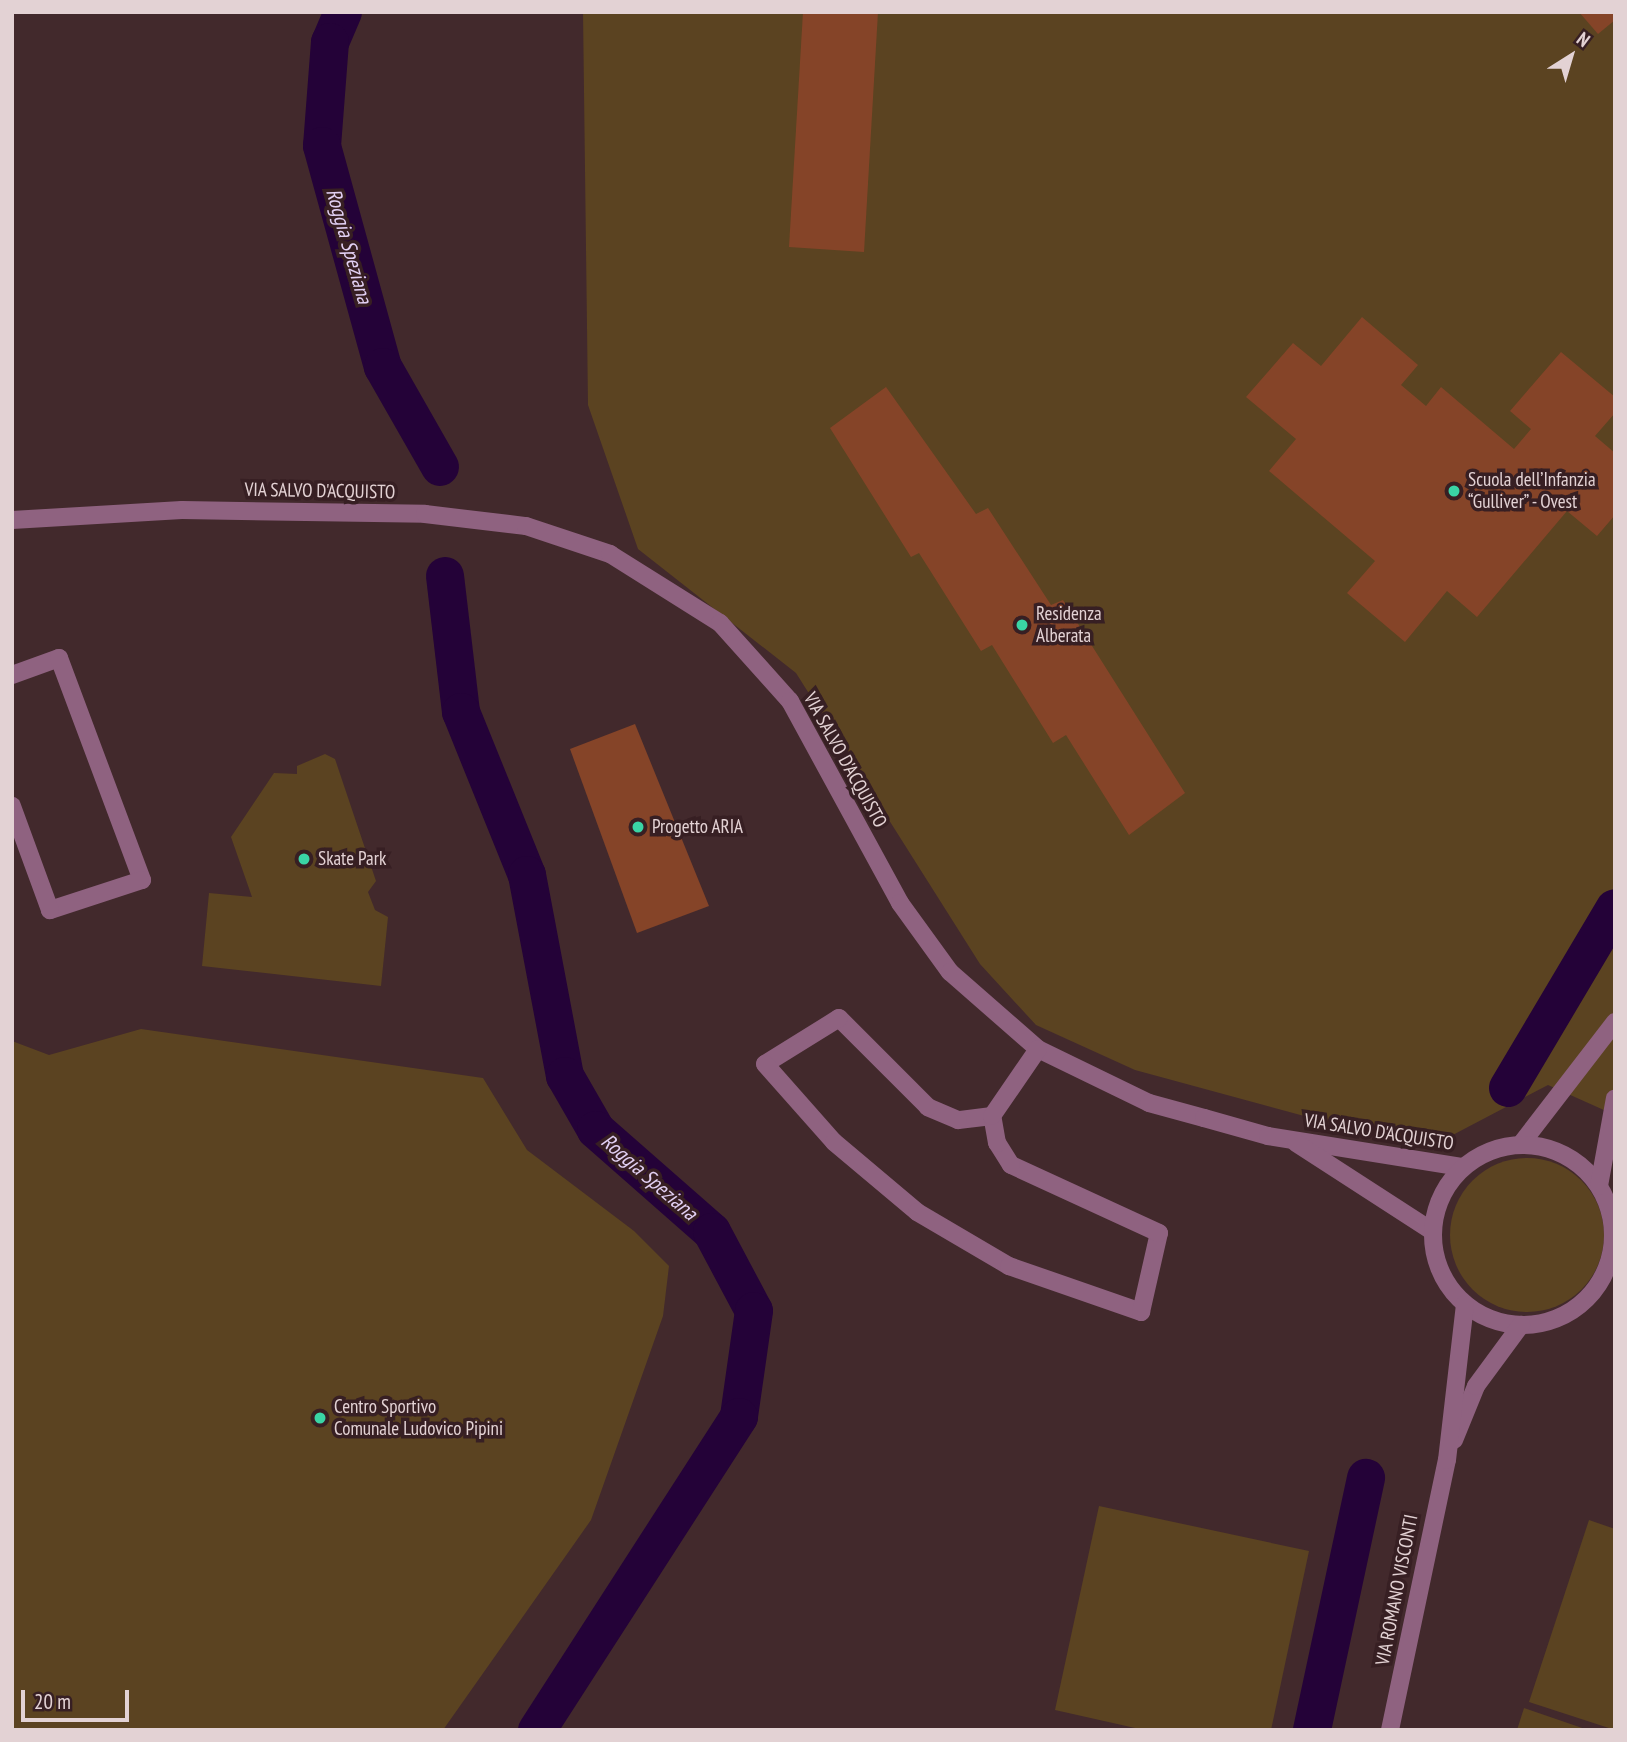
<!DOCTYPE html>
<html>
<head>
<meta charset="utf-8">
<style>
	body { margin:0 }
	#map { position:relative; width:1627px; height:1742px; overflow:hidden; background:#42292c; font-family:"PT Sans Narrow",sans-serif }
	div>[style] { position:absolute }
	.green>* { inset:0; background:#5b4321 }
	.round { border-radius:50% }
	.canal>* { height:38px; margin:-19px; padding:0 19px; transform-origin:19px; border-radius:19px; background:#240238 }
	.building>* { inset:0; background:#854428 }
	.minor>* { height:18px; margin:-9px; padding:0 9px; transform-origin:9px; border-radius:9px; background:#8f6280 }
	.minor>.ring { margin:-9px; padding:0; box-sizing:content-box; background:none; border:18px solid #8f6280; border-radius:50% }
	.dots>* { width:19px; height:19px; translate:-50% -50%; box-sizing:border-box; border:4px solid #371f23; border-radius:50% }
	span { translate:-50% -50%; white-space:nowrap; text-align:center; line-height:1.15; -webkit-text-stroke:7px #371f23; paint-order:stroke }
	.poi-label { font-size:19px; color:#e3d2d4 }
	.left { translate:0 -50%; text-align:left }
	.street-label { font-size:19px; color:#e3d2d4 }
	.water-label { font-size:21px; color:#e2d0f3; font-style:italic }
	.frame { position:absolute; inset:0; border:14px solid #e3d2d4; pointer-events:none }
	.north { position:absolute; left:1536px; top:21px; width:70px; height:70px; -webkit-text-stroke:5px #371f23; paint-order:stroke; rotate:37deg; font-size:19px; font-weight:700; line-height:28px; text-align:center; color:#e3d2d4 }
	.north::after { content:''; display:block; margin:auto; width:24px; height:32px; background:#e3d2d4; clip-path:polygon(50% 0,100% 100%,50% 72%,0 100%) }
	.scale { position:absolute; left:21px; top:1690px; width:108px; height:32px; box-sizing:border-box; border:4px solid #e3d2d4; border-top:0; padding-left:9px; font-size:21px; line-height:24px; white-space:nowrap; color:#e3d2d4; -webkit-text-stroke:5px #371f23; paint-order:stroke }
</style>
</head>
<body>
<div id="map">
	<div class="green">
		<div style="clip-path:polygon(583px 12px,1615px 12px,1615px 1115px,1548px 1085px,1426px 1149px,1135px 1070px,1036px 1025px,980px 964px,796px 673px,638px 549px,588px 405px)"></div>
		<div style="clip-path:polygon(325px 754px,335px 759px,376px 881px,368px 892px,375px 910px,388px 917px,381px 986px,202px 966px,209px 893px,252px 897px,231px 837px,274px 773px,297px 774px,297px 766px)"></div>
		<div style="clip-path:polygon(141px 1029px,483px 1078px,527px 1150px,634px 1231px,669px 1266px,663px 1316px,591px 1520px,443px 1730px,12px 1730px,12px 1041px,49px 1055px)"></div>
		<div class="round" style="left:1450px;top:1158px;width:154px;height:154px"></div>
		<div style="clip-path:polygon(1099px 1506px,1309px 1551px,1271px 1730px,1144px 1730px,1055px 1710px)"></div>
		<div style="clip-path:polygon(1589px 1520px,1615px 1529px,1615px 1730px,1529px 1702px)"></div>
		<div style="clip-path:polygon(1524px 1708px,1588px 1730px,1517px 1730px)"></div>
	</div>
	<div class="canal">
		<div style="left:343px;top:12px;width:33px;rotate:113deg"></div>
		<div style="left:330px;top:42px;width:104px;rotate:94.4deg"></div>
		<div style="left:322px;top:146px;width:229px;rotate:74.6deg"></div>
		<div style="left:383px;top:367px;width:115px;rotate:60.3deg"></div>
		<div style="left:445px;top:576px;width:137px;rotate:83.3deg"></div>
		<div style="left:461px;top:712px;width:176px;rotate:68deg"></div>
		<div style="left:527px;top:875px;width:205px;rotate:79.3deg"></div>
		<div style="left:565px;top:1076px;width:62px;rotate:60.1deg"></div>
		<div style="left:596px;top:1130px;width:154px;rotate:41.3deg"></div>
		<div style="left:712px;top:1232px;width:89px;rotate:62deg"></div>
		<div style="left:754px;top:1311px;width:107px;rotate:98.1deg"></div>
		<div style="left:739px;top:1417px;width:373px;rotate:122.8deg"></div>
		<div style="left:1508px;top:1088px;width:209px;rotate:-59.3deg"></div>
		<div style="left:1312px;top:1730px;width:258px;rotate:-77.9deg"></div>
	</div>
	<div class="building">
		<div style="clip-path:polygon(803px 12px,878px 12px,864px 252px,789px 247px)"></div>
		<div style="clip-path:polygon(1579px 12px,1615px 12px,1615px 20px,1598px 34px)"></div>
		<div style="clip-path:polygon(1362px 317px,1418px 365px,1401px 385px,1426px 406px,1441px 387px,1514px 449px,1531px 429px,1510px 411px,1561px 352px,1615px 397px,1615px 413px,1595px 436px,1615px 453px,1615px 515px,1597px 536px,1567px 511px,1477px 617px,1447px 591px,1405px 642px,1347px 593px,1375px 561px,1269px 471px,1296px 439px,1246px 397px,1293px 343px,1321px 366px)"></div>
		<div style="clip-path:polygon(886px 387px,976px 514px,988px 508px,1051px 605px,1063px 600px,1185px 793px,1129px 835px,1066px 735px,1053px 743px,992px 645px,981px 651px,919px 553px,911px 557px,830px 428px)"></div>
		<div style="clip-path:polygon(635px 724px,709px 906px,637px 933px,570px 749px)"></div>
	</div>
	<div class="minor">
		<div style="left:12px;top:520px;width:170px;rotate:-3.4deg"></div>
		<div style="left:182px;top:510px;width:243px;rotate:0.9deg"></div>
		<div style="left:425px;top:514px;width:102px;rotate:6.8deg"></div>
		<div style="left:526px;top:526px;width:89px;rotate:18.4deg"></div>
		<div style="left:610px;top:554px;width:130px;rotate:32.1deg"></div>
		<div style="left:720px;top:623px;width:105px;rotate:48.1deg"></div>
		<div style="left:790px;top:701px;width:230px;rotate:61.4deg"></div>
		<div style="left:900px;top:903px;width:85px;rotate:54.1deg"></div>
		<div style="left:950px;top:972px;width:117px;rotate:41.2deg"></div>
		<div style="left:1038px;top:1049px;width:123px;rotate:25.9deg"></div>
		<div style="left:1149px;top:1103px;width:57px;rotate:15.3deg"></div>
		<div style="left:1204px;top:1118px;width:66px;rotate:15.7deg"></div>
		<div style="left:1268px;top:1136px;width:196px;rotate:9.1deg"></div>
		<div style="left:12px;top:675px;width:50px;rotate:-19.9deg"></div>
		<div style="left:59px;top:658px;width:237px;rotate:69.5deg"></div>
		<div style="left:142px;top:880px;width:97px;rotate:161.9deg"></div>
		<div style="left:50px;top:910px;width:111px;rotate:-110.1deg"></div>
		<div style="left:992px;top:1116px;width:34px;rotate:173deg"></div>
		<div style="left:958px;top:1120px;width:33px;rotate:-157deg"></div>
		<div style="left:928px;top:1107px;width:126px;rotate:-135deg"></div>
		<div style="left:839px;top:1018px;width:87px;rotate:148.1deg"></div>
		<div style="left:765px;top:1064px;width:104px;rotate:48.5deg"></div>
		<div style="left:834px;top:1142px;width:109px;rotate:40.1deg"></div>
		<div style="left:917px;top:1212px;width:107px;rotate:30.4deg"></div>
		<div style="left:1009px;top:1266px;width:140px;rotate:19.2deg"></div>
		<div style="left:1141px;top:1312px;width:81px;rotate:-77.2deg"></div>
		<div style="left:1159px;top:1233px;width:163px;rotate:-155.3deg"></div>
		<div style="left:1011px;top:1165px;width:26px;rotate:-122deg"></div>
		<div style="left:997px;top:1143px;width:27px;rotate:-100deg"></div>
		<div style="left:992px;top:1116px;width:81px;rotate:-55.5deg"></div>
		<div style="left:1296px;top:1143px;width:162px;rotate:32.9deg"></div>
		<div style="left:1521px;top:1144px;width:154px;rotate:-52.4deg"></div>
		<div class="ring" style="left:1433px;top:1145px;width:162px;height:162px"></div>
		<div style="left:1599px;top:1186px;width:89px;rotate:-79.7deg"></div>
		<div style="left:1454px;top:1440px;width:58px;rotate:-67.8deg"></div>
		<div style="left:1476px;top:1386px;width:76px;rotate:-53.6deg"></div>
		<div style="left:1390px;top:1730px;width:276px;rotate:-78.1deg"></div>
		<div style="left:1447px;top:1460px;width:157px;rotate:-83.4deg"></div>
	</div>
	<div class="dots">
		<div style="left:1454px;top:491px;background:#3ad4a5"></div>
		<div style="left:1022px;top:625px;background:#3ad4a5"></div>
		<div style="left:638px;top:827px;background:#3ad4a5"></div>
		<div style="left:304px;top:859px;background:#3ad4a5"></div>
		<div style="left:320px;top:1418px;background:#3ad4a5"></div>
	</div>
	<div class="poi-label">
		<span class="left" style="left:1468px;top:491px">Scuola dell’Infanzia<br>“Gulliver” - Ovest</span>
		<span class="left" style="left:1036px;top:625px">Residenza<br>Alberata</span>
		<span class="left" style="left:652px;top:827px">Progetto ARIA</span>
		<span class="left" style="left:318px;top:859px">Skate Park</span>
		<span class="left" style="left:334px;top:1418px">Centro Sportivo<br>Comunale Ludovico Pipini</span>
	</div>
	<div class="street-label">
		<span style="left:320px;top:491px;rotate:1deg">VIA SALVO D'ACQUISTO</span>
		<span style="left:845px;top:760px;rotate:61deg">VIA SALVO D'ACQUISTO</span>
		<span style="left:1379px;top:1132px;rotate:9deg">VIA SALVO D'ACQUISTO</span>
		<span style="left:1397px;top:1590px;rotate:-79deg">VIA ROMANO VISCONTI</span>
	</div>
	<div class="water-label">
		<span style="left:349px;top:246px;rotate:74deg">Roggia Speziana</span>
		<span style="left:649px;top:1177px;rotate:41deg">Roggia Speziana</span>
	</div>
	<div class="frame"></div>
	<div class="north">N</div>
	<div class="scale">20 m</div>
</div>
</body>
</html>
